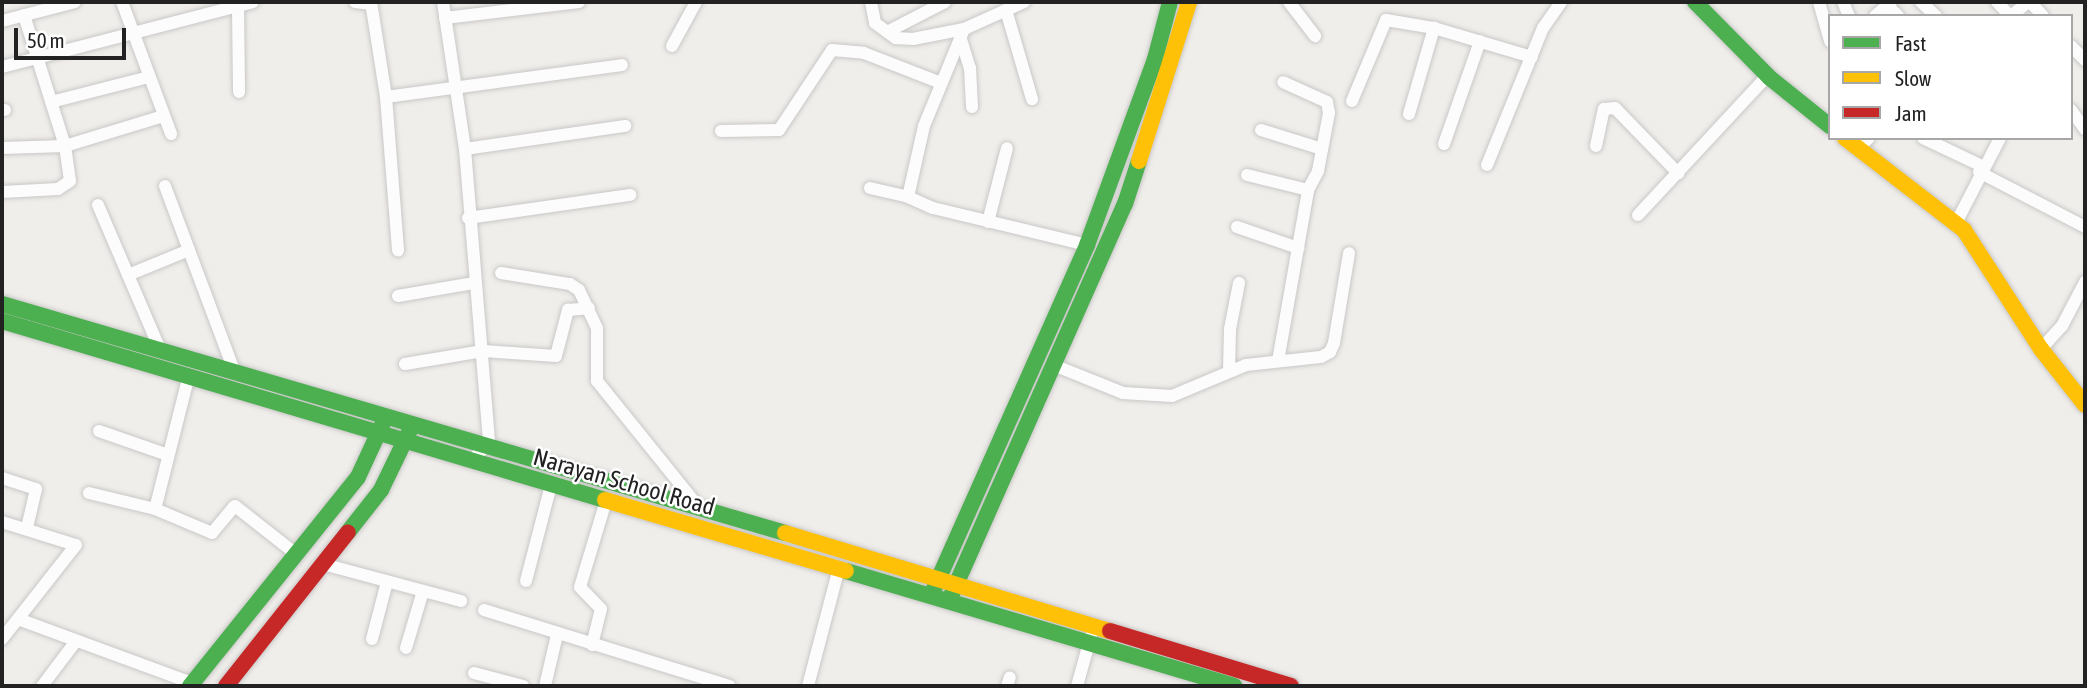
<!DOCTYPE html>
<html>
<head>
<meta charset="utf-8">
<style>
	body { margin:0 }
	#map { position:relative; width:2087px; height:688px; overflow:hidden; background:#f0eeeb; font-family:"Asap Condensed",sans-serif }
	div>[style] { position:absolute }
	.roads { filter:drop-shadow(0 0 2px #c9c8c7) drop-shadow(0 0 2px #c9c8c7) }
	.street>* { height:12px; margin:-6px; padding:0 6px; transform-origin:6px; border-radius:6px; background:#fdfcfc }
	.fast>* { height:16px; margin:-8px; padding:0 8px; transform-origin:8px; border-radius:8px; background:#4caf50 }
	.slow>* { height:16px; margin:-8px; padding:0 8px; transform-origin:8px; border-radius:8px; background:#ffc107 }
	.jam>* { height:16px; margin:-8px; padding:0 8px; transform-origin:8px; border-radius:8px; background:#c62828 }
	span { translate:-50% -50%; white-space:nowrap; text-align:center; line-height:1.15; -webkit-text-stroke:5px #fff; paint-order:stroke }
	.street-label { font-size:24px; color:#222 }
	.frame { position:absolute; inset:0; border:4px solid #222; pointer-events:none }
	.legend { position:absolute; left:1828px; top:14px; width:245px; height:126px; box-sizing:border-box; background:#fff; border:2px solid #a7a7a7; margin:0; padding:9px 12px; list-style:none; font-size:21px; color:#222 }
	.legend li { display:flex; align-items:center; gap:14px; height:35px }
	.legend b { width:35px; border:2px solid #a7a7a7 }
	.scale { position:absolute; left:14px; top:28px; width:112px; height:32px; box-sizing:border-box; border:4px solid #222; border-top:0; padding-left:9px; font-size:21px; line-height:24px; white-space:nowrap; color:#222; -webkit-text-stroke:5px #fff; paint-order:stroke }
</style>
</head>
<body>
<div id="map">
	<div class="roads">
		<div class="street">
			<div style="left:122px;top:2px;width:141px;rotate:69.6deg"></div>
			<div style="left:355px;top:2px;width:16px;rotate:7deg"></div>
			<div style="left:371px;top:2px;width:96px;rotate:81deg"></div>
			<div style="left:386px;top:97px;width:154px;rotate:85.5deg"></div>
			<div style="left:443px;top:2px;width:149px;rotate:81.5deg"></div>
			<div style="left:465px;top:149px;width:295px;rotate:85.3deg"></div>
			<div style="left:489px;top:443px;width:24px;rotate:135deg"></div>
			<div style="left:871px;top:2px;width:21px;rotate:79deg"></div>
			<div style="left:875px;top:23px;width:26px;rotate:36deg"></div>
			<div style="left:896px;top:38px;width:17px;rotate:3deg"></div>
			<div style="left:913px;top:39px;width:52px;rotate:-11.1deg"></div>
			<div style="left:1289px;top:2px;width:43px;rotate:52.6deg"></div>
			<div style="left:1819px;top:2px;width:41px;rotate:74.2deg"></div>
			<div style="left:1843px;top:2px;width:15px;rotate:67deg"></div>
			<div style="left:1921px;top:2px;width:21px;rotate:43deg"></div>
			<div style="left:1997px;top:2px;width:19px;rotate:47deg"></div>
			<div style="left:2030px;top:2px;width:19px;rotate:47deg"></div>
			<div style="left:1887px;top:5px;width:16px;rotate:45deg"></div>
			<div style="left:238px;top:7px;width:85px;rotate:89.3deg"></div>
			<div style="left:1006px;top:10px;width:93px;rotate:73.7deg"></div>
			<div style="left:1875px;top:16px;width:21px;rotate:-41deg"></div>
			<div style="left:2011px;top:16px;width:22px;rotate:-39deg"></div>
			<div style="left:445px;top:18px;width:135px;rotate:-6.8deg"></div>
			<div style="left:2px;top:21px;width:75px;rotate:-14.6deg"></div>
			<div style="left:887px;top:32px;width:65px;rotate:-27.3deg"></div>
			<div style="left:960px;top:36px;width:34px;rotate:73deg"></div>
			<div style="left:970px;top:68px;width:39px;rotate:87deg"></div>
			<div style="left:672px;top:46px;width:50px;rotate:-61.4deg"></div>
			<div style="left:2071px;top:46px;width:20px;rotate:45deg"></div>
			<div style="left:2px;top:67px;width:259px;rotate:-14.5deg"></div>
			<div style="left:386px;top:97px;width:238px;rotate:-7.7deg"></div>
			<div style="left:1352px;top:101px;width:88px;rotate:-67.2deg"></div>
			<div style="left:1386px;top:20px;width:49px;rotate:9.5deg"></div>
			<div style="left:1434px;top:28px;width:102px;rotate:16.5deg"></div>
			<div style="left:51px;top:102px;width:101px;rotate:-14.3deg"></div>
			<div style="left:2px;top:110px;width:3px"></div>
			<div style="left:2071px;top:110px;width:24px;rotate:54deg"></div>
			<div style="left:1409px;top:114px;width:90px;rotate:-73.8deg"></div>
			<div style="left:1261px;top:130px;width:64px;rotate:17.3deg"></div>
			<div style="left:721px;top:131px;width:58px;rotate:-1deg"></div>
			<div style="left:779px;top:130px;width:96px;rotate:-56.5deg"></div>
			<div style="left:832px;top:50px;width:32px;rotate:5deg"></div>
			<div style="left:864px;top:53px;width:83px;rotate:21.3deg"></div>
			<div style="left:1923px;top:138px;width:65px;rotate:25.4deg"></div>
			<div style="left:1444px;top:144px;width:109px;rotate:-70.7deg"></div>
			<div style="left:1596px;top:146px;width:38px;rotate:-78deg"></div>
			<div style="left:1604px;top:109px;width:11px;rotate:-5deg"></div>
			<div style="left:1615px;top:108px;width:91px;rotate:45.9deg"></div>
			<div style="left:2px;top:148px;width:63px;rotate:-1.8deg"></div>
			<div style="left:65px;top:146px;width:102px;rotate:-17deg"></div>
			<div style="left:465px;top:149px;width:162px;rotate:-8.2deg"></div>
			<div style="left:1857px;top:149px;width:16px;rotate:-43deg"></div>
			<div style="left:1487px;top:165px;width:148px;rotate:-67.8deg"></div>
			<div style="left:1543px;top:28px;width:32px;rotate:-55deg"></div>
			<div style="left:1979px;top:172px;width:119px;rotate:27.4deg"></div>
			<div style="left:1247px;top:175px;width:63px;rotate:13.8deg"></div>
			<div style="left:165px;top:186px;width:194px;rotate:69.5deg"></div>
			<div style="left:870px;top:188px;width:39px;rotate:13deg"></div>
			<div style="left:908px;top:197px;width:73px;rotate:-77.3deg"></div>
			<div style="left:924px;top:126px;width:105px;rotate:-67.6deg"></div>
			<div style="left:964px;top:29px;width:66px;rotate:-24.2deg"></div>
			<div style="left:2px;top:192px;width:56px;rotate:-3.1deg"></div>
			<div style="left:58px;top:189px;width:14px;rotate:-34deg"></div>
			<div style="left:70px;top:181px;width:35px;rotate:-98deg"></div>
			<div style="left:65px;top:146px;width:137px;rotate:-107.4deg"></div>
			<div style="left:908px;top:197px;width:27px;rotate:24deg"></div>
			<div style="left:933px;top:208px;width:158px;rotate:13.5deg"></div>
			<div style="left:98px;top:205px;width:155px;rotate:66.8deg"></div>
			<div style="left:1638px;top:215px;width:191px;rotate:-47.1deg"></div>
			<div style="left:468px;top:218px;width:164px;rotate:-8.1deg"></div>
			<div style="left:988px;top:222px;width:76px;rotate:-75.6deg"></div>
			<div style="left:1956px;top:223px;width:96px;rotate:-62.6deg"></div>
			<div style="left:1237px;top:227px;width:65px;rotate:19deg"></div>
			<div style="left:501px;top:273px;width:70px;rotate:9.1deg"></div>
			<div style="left:570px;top:284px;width:11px;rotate:34deg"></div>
			<div style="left:579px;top:290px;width:42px;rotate:64.7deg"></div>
			<div style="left:597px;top:328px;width:53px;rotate:90deg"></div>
			<div style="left:597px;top:381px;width:159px;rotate:51.1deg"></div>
			<div style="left:128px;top:275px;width:66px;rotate:-22.3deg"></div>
			<div style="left:398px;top:296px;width:76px;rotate:-9.8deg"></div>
			<div style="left:2041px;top:349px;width:31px;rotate:-48deg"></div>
			<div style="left:2062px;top:326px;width:50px;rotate:-62.4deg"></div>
			<div style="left:1278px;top:361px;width:174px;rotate:-80deg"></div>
			<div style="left:1308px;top:190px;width:21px;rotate:-62deg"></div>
			<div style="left:1318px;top:171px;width:59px;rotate:-79.3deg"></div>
			<div style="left:1329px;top:113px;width:11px;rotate:-100deg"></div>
			<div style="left:1327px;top:102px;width:48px;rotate:-155.6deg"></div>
			<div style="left:405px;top:364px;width:79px;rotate:-9.5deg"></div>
			<div style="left:483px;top:351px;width:73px;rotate:3.9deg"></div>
			<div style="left:556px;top:356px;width:48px;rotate:-75.4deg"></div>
			<div style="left:568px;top:310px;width:21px;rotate:-5deg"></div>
			<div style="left:1056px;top:366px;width:72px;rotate:21.9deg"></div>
			<div style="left:1123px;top:393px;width:49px;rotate:3.5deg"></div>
			<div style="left:1172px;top:396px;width:80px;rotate:-22.7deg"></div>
			<div style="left:1246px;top:365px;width:75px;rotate:-6.1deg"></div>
			<div style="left:1321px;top:357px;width:10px;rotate:-29deg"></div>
			<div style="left:1330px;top:352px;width:10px;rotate:-66deg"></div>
			<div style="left:1334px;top:343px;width:91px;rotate:-80.5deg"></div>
			<div style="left:1229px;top:370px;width:41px;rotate:-88.6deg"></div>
			<div style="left:1230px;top:329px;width:47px;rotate:-78.9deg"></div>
			<div style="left:189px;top:375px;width:138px;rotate:104.2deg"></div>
			<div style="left:155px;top:509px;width:62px;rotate:22.8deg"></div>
			<div style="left:212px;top:533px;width:35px;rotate:-50deg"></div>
			<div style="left:235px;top:506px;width:78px;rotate:38.2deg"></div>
			<div style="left:99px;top:431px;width:73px;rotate:19.2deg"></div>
			<div style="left:2px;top:478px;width:36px;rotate:18deg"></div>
			<div style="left:36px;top:489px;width:40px;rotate:103deg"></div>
			<div style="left:89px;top:493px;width:68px;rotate:13.6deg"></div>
			<div style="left:2px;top:522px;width:77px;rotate:17.3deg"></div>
			<div style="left:76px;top:545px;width:120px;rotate:128.2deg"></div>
			<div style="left:323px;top:564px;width:143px;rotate:15deg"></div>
			<div style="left:526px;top:581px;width:99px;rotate:-75.4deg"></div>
			<div style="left:484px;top:610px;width:257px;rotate:17.2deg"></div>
			<div style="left:18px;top:619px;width:185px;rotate:20.2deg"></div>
			<div style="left:372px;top:639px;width:59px;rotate:-75.3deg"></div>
			<div style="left:592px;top:645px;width:37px;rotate:-76deg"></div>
			<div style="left:601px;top:609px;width:30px;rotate:-134deg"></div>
			<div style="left:580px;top:587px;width:90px;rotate:-73.2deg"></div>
			<div style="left:406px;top:648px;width:59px;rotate:-73.4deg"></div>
			<div style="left:474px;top:673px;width:51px;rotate:14.9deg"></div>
			<div style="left:42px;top:686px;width:56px;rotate:-52.9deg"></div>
			<div style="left:545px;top:686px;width:52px;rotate:-76.8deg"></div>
			<div style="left:808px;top:686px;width:122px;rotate:-75.3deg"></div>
			<div style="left:1007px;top:686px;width:9px;rotate:-72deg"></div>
			<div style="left:1077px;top:686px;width:52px;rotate:-74.4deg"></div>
		</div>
		<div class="fast">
			<div style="left:1695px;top:2px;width:107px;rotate:45.4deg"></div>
			<div style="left:1770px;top:78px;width:77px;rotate:38.7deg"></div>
			<div style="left:2px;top:304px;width:816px;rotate:16.3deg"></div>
			<div style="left:2px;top:321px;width:629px;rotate:16.53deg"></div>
			<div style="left:348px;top:532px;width:53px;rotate:-51.8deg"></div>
			<div style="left:381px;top:490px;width:67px;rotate:-64.2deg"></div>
			<div style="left:846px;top:571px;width:405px;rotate:16.5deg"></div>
			<div style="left:934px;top:589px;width:376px;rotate:-66deg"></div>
			<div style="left:1087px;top:245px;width:198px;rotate:-69.9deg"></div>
			<div style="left:1155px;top:59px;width:59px;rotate:-75.3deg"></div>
			<div style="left:951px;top:596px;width:429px;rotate:-66.1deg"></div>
			<div style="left:1125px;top:204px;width:45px;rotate:-72deg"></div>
			<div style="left:190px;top:686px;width:268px;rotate:-51.2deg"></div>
			<div style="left:358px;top:477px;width:60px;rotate:-65.2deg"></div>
		</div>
		<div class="slow">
			<div style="left:1845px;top:138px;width:150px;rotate:37.7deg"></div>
			<div style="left:1964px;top:230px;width:142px;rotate:57.1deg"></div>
			<div style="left:2041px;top:349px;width:71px;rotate:51.8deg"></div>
			<div style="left:1139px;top:161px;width:167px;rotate:-72.5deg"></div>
			<div style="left:605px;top:500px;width:251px;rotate:16.4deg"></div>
			<div style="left:785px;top:533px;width:339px;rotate:16.8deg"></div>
		</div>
		<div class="jam">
			<div style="left:1110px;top:631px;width:189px;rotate:16.9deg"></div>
			<div style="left:226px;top:686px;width:196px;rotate:-51.6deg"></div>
		</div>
	</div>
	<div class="street-label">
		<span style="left:624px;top:482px;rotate:16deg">Narayan School Road</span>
	</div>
	<div class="frame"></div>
	<ul class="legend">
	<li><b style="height:9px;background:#4caf50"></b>Fast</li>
	<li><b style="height:9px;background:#ffc107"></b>Slow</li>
	<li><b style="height:9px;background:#c62828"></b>Jam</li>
	</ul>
	<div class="scale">50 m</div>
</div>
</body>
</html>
